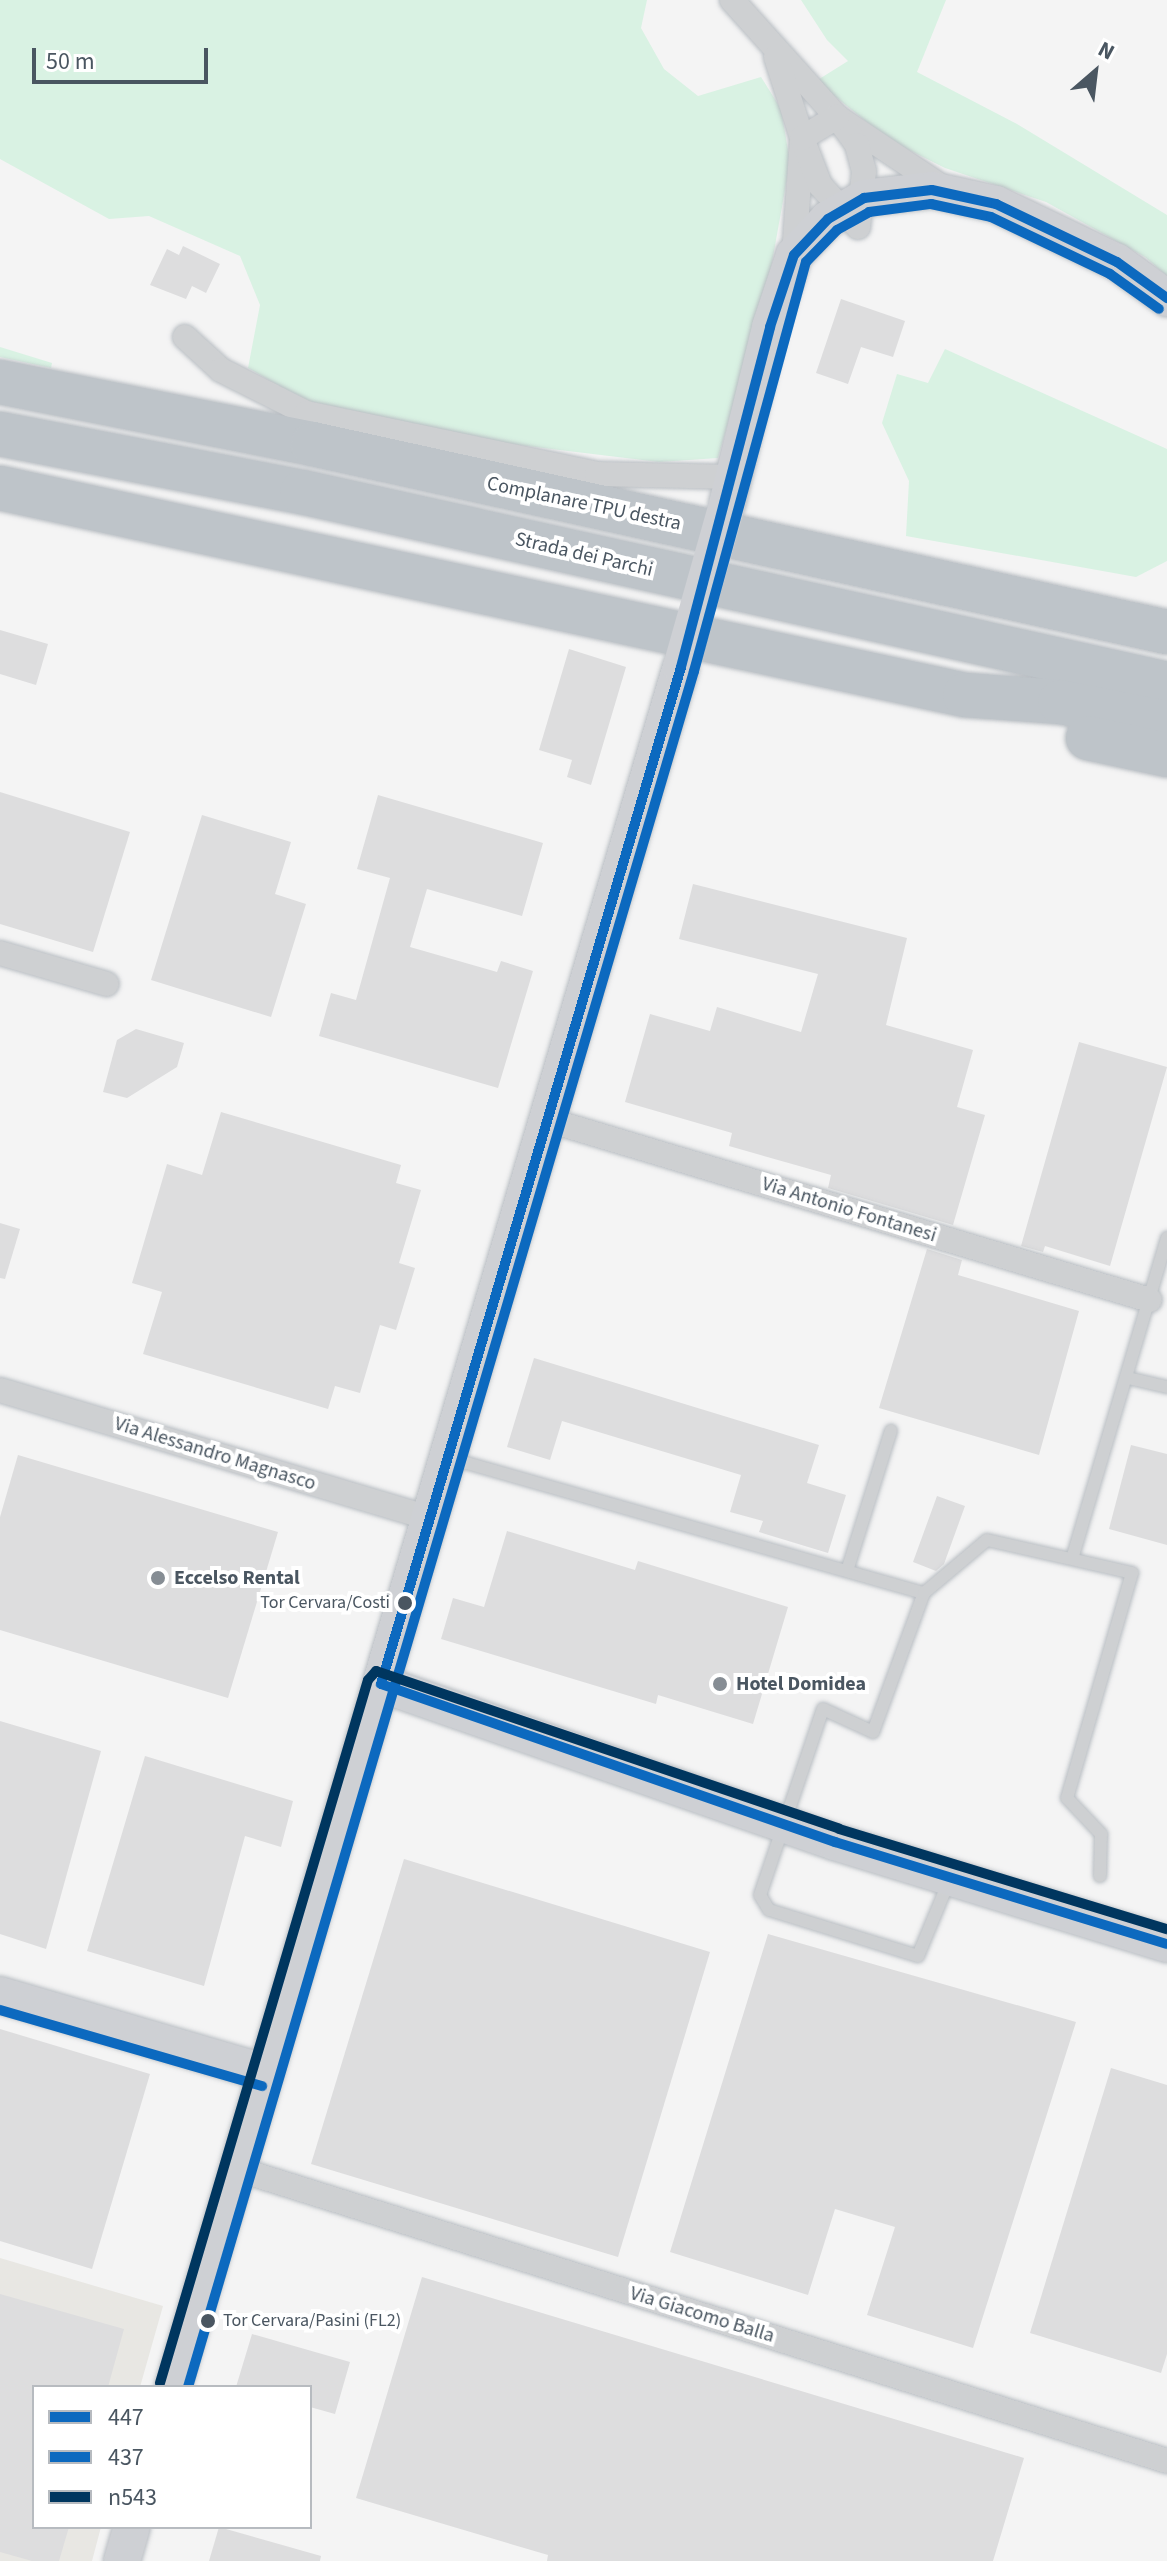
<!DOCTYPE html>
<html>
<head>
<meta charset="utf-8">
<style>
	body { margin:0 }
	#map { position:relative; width:1167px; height:2561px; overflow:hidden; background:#f4f4f4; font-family:"Source Sans 3",sans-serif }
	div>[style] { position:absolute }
	.commercial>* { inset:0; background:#e8e7e3 }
	.green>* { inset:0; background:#d9f2e3 }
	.building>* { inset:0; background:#ddddde }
	.roads { filter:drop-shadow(0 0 2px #b9bec3) drop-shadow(0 0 2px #b9bec3) }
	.lane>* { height:12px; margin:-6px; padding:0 6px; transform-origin:6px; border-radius:6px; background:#ced0d2 }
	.street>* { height:24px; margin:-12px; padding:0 12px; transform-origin:12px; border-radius:12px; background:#ced0d2 }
	.secondary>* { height:36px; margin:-18px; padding:0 18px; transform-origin:18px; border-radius:18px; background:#ced0d4 }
	.highway>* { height:44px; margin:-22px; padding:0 22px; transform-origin:22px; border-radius:22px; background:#bec4c9 }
	.secondary-bridge>* { height:36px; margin:-18px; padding:0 18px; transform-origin:18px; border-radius:18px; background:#ced0d4 }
	.bus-1>* { height:10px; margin:-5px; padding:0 5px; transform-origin:5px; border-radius:5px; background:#0c69bf }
	.bus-2>* { height:10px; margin:-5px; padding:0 5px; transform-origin:5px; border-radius:5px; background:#0c69bf }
	.bus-3>* { height:10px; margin:-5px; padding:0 5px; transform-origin:5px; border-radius:5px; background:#00365f }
	.dots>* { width:22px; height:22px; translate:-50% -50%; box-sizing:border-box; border:4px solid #fff; border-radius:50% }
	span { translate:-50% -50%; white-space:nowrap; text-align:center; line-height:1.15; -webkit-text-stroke:8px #fff; paint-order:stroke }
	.bus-label { font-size:18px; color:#4a5661 }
	.right { translate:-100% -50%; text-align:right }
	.left { translate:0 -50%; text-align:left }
	.street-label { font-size:20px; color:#4a5661 }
	.poi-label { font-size:20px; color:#4a5661; font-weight:700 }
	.legend { position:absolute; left:32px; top:2385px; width:280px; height:144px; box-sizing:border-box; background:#fff; border:2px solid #b7bbc0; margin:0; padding:10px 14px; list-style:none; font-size:24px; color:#4a5661 }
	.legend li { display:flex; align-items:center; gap:16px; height:40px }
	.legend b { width:40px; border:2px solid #b7bbc0 }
	.north { position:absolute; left:1055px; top:32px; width:80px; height:80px; -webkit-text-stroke:6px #fff; paint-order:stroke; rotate:28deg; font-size:22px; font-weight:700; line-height:32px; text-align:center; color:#4a5661 }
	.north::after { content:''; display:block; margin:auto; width:28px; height:36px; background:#4a5661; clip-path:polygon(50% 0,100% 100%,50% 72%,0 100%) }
	.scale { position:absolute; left:32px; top:48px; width:176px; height:36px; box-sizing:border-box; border:4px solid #4a5661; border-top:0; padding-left:10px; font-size:24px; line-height:28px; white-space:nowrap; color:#4a5661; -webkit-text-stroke:6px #fff; paint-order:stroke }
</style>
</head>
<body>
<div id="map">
	<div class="commercial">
		<div style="clip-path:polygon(0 2258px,163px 2306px,140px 2387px,34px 2387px,34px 2527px,101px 2527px,92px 2561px,0 2561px)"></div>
	</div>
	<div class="green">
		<div style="clip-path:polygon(0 0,647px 0,641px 28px,664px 69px,698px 96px,761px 77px,781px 109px,790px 162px,769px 279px,718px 458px,659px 462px,501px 443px,304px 400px,248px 368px,260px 305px,240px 256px,149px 216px,109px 219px,0 159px)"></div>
		<div style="clip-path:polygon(801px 0,946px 0,917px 72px,1017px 124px,1167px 215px,1167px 276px,1145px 257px,1046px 202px,945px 168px,889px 140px,816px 81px,848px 61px,827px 40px)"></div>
		<div style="clip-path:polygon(0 347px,52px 363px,51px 368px,0 357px)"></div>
		<div style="clip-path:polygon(945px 349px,1167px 449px,1167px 561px,1136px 577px,906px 536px,909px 481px,882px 423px,897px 374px,928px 383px)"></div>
	</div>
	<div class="building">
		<div style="clip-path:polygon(183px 246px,220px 264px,206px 293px,192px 286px,186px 299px,150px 285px,167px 249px,179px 255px)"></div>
		<div style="clip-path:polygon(841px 299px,905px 321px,893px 357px,861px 347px,848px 384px,816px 373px)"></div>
		<div style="clip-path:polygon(0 630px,48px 644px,36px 685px,0 674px)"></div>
		<div style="clip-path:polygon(569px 649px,626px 667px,591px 785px,567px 777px,572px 760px,539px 750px)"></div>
		<div style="clip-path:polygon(0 792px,130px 832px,93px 952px,0 924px)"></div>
		<div style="clip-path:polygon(378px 795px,543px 843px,522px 916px,427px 889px,410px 947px,497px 972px,501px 961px,533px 971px,498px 1088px,319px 1036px,331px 993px,356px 1000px,390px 878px,357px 869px)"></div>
		<div style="clip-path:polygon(202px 815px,291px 842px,275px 894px,306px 904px,271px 1017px,151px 980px)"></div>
		<div style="clip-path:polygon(693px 884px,907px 938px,886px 1025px,973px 1050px,957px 1107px,985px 1115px,953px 1225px,828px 1188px,831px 1175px,729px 1146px,732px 1133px,625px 1102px,650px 1014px,710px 1031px,717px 1007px,801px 1032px,818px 974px,679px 939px)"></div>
		<div style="clip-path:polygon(136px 1029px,184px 1043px,177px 1067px,127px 1098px,103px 1092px,117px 1040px)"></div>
		<div style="clip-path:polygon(1079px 1042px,1167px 1067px,1110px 1266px,1045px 1246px,1043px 1252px,1021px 1246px)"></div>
		<div style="clip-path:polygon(221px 1112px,401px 1165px,396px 1183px,421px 1190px,399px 1263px,415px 1268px,396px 1330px,380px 1325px,360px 1393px,335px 1386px,328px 1409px,143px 1354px,162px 1292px,132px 1283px,167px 1164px,202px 1175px)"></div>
		<div style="clip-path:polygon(0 1223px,20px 1229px,5px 1279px,0 1278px)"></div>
		<div style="clip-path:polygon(927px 1249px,962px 1260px,958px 1275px,1079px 1311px,1039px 1455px,879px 1408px)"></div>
		<div style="clip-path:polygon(534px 1358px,819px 1445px,807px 1483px,846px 1495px,828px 1553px,759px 1532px,763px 1521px,730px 1512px,741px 1475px,562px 1421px,550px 1460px,507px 1447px)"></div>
		<div style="clip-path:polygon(1131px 1445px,1167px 1454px,1167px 1545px,1109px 1529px)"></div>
		<div style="clip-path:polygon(18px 1455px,278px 1532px,228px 1698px,0 1630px,0 1517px)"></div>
		<div style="clip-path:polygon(937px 1496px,965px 1506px,944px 1564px,936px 1571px,913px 1562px)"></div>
		<div style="clip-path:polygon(507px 1531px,635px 1570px,638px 1561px,788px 1607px,753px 1724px,658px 1695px,656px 1704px,441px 1639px,453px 1598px,484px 1607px)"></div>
		<div style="clip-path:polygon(0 1721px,101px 1751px,46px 1949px,0 1934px)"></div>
		<div style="clip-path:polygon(145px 1756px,293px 1801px,281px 1847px,245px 1836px,204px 1986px,87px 1951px)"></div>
		<div style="clip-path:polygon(404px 1859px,710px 1952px,618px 2257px,311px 2164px)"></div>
		<div style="clip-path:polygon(768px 1934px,1076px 2022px,973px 2348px,867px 2315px,895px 2227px,835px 2209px,808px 2295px,670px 2252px)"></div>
		<div style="clip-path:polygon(0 2029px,150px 2074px,92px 2269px,0 2241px)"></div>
		<div style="clip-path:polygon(1111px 2068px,1167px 2085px,1167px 2354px,1161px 2373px,1030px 2333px)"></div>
		<div style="clip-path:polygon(422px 2277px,1024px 2458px,993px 2561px,547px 2561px,548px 2555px,356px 2498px)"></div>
		<div style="clip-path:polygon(0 2294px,124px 2329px,108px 2387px,34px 2387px,34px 2527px,69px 2527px,59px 2561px,32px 2561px,0 2552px)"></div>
		<div style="clip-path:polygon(252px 2334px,350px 2362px,335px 2414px,310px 2407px,310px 2387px,236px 2387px)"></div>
		<div style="clip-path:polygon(219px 2527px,321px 2556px,320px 2561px,209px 2561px)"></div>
	</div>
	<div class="roads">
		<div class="lane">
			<div style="left:1128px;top:1378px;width:40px;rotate:13deg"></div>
			<div style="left:449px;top:1458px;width:494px;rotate:15.9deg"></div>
			<div style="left:1072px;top:1559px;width:335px;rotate:-73.5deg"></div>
			<div style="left:847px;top:1571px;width:147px;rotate:-72.6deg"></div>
			<div style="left:949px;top:1881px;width:81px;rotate:112.5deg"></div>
			<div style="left:918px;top:1956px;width:156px;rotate:-162.8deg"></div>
			<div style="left:769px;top:1910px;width:17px;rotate:-121deg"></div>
			<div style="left:760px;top:1895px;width:196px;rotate:-71.3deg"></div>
			<div style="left:823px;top:1709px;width:55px;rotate:24.7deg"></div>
			<div style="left:873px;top:1732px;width:148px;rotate:-69.9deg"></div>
			<div style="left:924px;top:1593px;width:82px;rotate:-40.1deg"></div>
			<div style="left:987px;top:1540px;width:149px;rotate:12.8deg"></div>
			<div style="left:1132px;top:1573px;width:234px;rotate:106.1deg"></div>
			<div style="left:1067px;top:1798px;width:50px;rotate:46.6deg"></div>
			<div style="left:1101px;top:1834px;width:42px;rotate:91.4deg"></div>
		</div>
		<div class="street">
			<div style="left:732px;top:0;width:157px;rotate:48.1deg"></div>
			<div style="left:837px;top:117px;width:130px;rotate:33.7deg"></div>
			<div style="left:776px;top:57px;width:85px;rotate:72.2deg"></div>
			<div style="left:802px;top:138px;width:117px;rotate:93.9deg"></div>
			<div style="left:837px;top:117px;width:34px;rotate:54deg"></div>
			<div style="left:857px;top:145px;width:27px;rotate:75deg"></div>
			<div style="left:864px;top:171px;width:56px;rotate:96.1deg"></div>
			<div style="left:858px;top:227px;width:57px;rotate:-132.1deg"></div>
			<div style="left:820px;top:185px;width:50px;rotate:-111deg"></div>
			<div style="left:802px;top:138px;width:41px;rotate:-31deg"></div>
			<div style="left:185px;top:337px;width:49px;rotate:42.5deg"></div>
			<div style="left:221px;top:370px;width:95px;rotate:26.8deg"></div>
			<div style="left:306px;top:413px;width:297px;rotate:11.8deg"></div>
			<div style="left:597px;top:474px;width:137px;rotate:1.3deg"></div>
			<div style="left:0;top:953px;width:111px;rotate:16.2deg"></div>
			<div style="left:548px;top:1120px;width:628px;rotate:16.65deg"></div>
			<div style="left:0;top:1390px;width:449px;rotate:16.6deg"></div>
			<div style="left:237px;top:2169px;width:975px;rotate:17.43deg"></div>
		</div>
		<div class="secondary">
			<div style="left:727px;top:504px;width:182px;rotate:-76.3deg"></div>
			<div style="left:770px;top:327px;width:76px;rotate:-71.6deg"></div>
			<div style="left:794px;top:255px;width:50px;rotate:-46.6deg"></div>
			<div style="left:828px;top:219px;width:42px;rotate:-30.3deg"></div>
			<div style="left:864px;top:198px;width:68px;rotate:-6.7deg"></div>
			<div style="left:932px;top:190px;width:66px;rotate:12.3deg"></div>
			<div style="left:996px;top:204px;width:134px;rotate:25.6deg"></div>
			<div style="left:1117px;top:262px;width:62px;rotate:35.8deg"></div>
			<div style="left:381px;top:1684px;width:481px;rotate:19.2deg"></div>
			<div style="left:835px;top:1842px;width:347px;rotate:17.1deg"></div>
			<div style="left:0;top:1995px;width:277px;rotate:16.3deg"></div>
			<div style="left:173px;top:2387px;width:1793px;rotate:-73.55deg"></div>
			<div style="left:122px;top:2561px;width:35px;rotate:-74deg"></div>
		</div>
		<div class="highway">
			<div style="left:0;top:382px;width:319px;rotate:11.2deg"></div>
			<div style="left:313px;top:444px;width:874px;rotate:12.42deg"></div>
			<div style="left:0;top:434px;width:308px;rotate:10.9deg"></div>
			<div style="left:302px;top:492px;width:886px;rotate:12.51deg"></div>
			<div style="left:0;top:488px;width:987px;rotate:12.11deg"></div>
			<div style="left:965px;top:695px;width:95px;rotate:4.2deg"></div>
			<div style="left:1060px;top:702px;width:109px;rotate:11.1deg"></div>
			<div style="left:1088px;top:738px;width:81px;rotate:12.1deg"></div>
		</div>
	</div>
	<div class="secondary-bridge">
		<div style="left:681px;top:667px;width:169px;rotate:-74.2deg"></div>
	</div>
	<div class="bus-1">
		<div style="left:381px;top:1684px;width:1060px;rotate:-73.56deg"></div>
		<div style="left:681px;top:667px;width:351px;rotate:-75.3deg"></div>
		<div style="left:770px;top:327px;width:76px;rotate:-71.6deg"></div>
		<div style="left:794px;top:255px;width:50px;rotate:-46.6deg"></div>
		<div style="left:828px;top:219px;width:42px;rotate:-30.3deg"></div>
		<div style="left:864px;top:198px;width:68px;rotate:-6.7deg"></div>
		<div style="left:932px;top:190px;width:66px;rotate:12.3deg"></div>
		<div style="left:996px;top:204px;width:134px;rotate:25.6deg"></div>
		<div style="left:1117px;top:262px;width:62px;rotate:35.8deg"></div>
		<div style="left:381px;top:1684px;width:481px;rotate:19.2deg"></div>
		<div style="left:835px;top:1842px;width:347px;rotate:17.1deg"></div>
	</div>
	<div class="bus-2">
		<div style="left:0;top:2010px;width:273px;rotate:16.2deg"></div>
		<div style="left:188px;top:2387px;width:1789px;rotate:-73.57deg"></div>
		<div style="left:694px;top:671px;width:424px;rotate:-74.7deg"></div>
		<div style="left:806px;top:262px;width:45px;rotate:-45.9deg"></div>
		<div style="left:837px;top:230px;width:37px;rotate:-29deg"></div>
		<div style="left:869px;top:212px;width:63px;rotate:-7.4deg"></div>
		<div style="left:931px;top:204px;width:61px;rotate:12.2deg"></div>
		<div style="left:991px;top:217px;width:132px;rotate:25.6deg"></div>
		<div style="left:1110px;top:274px;width:60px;rotate:35.5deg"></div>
	</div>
	<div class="bus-3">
		<div style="left:160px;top:2383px;width:733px;rotate:-73.52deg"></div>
		<div style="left:368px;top:1680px;width:12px;rotate:-48deg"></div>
		<div style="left:376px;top:1671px;width:489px;rotate:18.8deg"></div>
		<div style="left:839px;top:1829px;width:343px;rotate:17deg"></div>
	</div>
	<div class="dots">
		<div style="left:158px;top:1578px;background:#868d94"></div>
		<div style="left:405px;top:1603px;background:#4a5661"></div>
		<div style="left:720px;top:1684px;background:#868d94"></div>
		<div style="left:208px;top:2321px;background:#4a5661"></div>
	</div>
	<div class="bus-label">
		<span class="right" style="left:390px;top:1603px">Tor Cervara/Costi</span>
		<span class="left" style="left:223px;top:2321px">Tor Cervara/Pasini (FL2)</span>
	</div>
	<div class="street-label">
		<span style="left:584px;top:504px;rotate:12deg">Complanare TPU destra</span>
		<span style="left:584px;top:555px;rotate:13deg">Strada dei Parchi</span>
		<span style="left:849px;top:1210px;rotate:17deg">Via Antonio Fontanesi</span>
		<span style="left:215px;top:1454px;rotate:17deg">Via Alessandro Magnasco</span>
		<span style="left:702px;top:2315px;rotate:17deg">Via Giacomo Balla</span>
	</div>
	<div class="poi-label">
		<span class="left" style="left:174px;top:1578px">Eccelso Rental</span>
		<span class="left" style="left:736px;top:1684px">Hotel Domidea</span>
	</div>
	<ul class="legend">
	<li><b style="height:10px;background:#0c69bf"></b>447</li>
	<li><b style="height:10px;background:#0c69bf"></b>437</li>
	<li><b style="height:10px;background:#00365f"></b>n543</li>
	</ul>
	<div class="north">N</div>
	<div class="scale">50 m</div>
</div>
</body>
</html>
